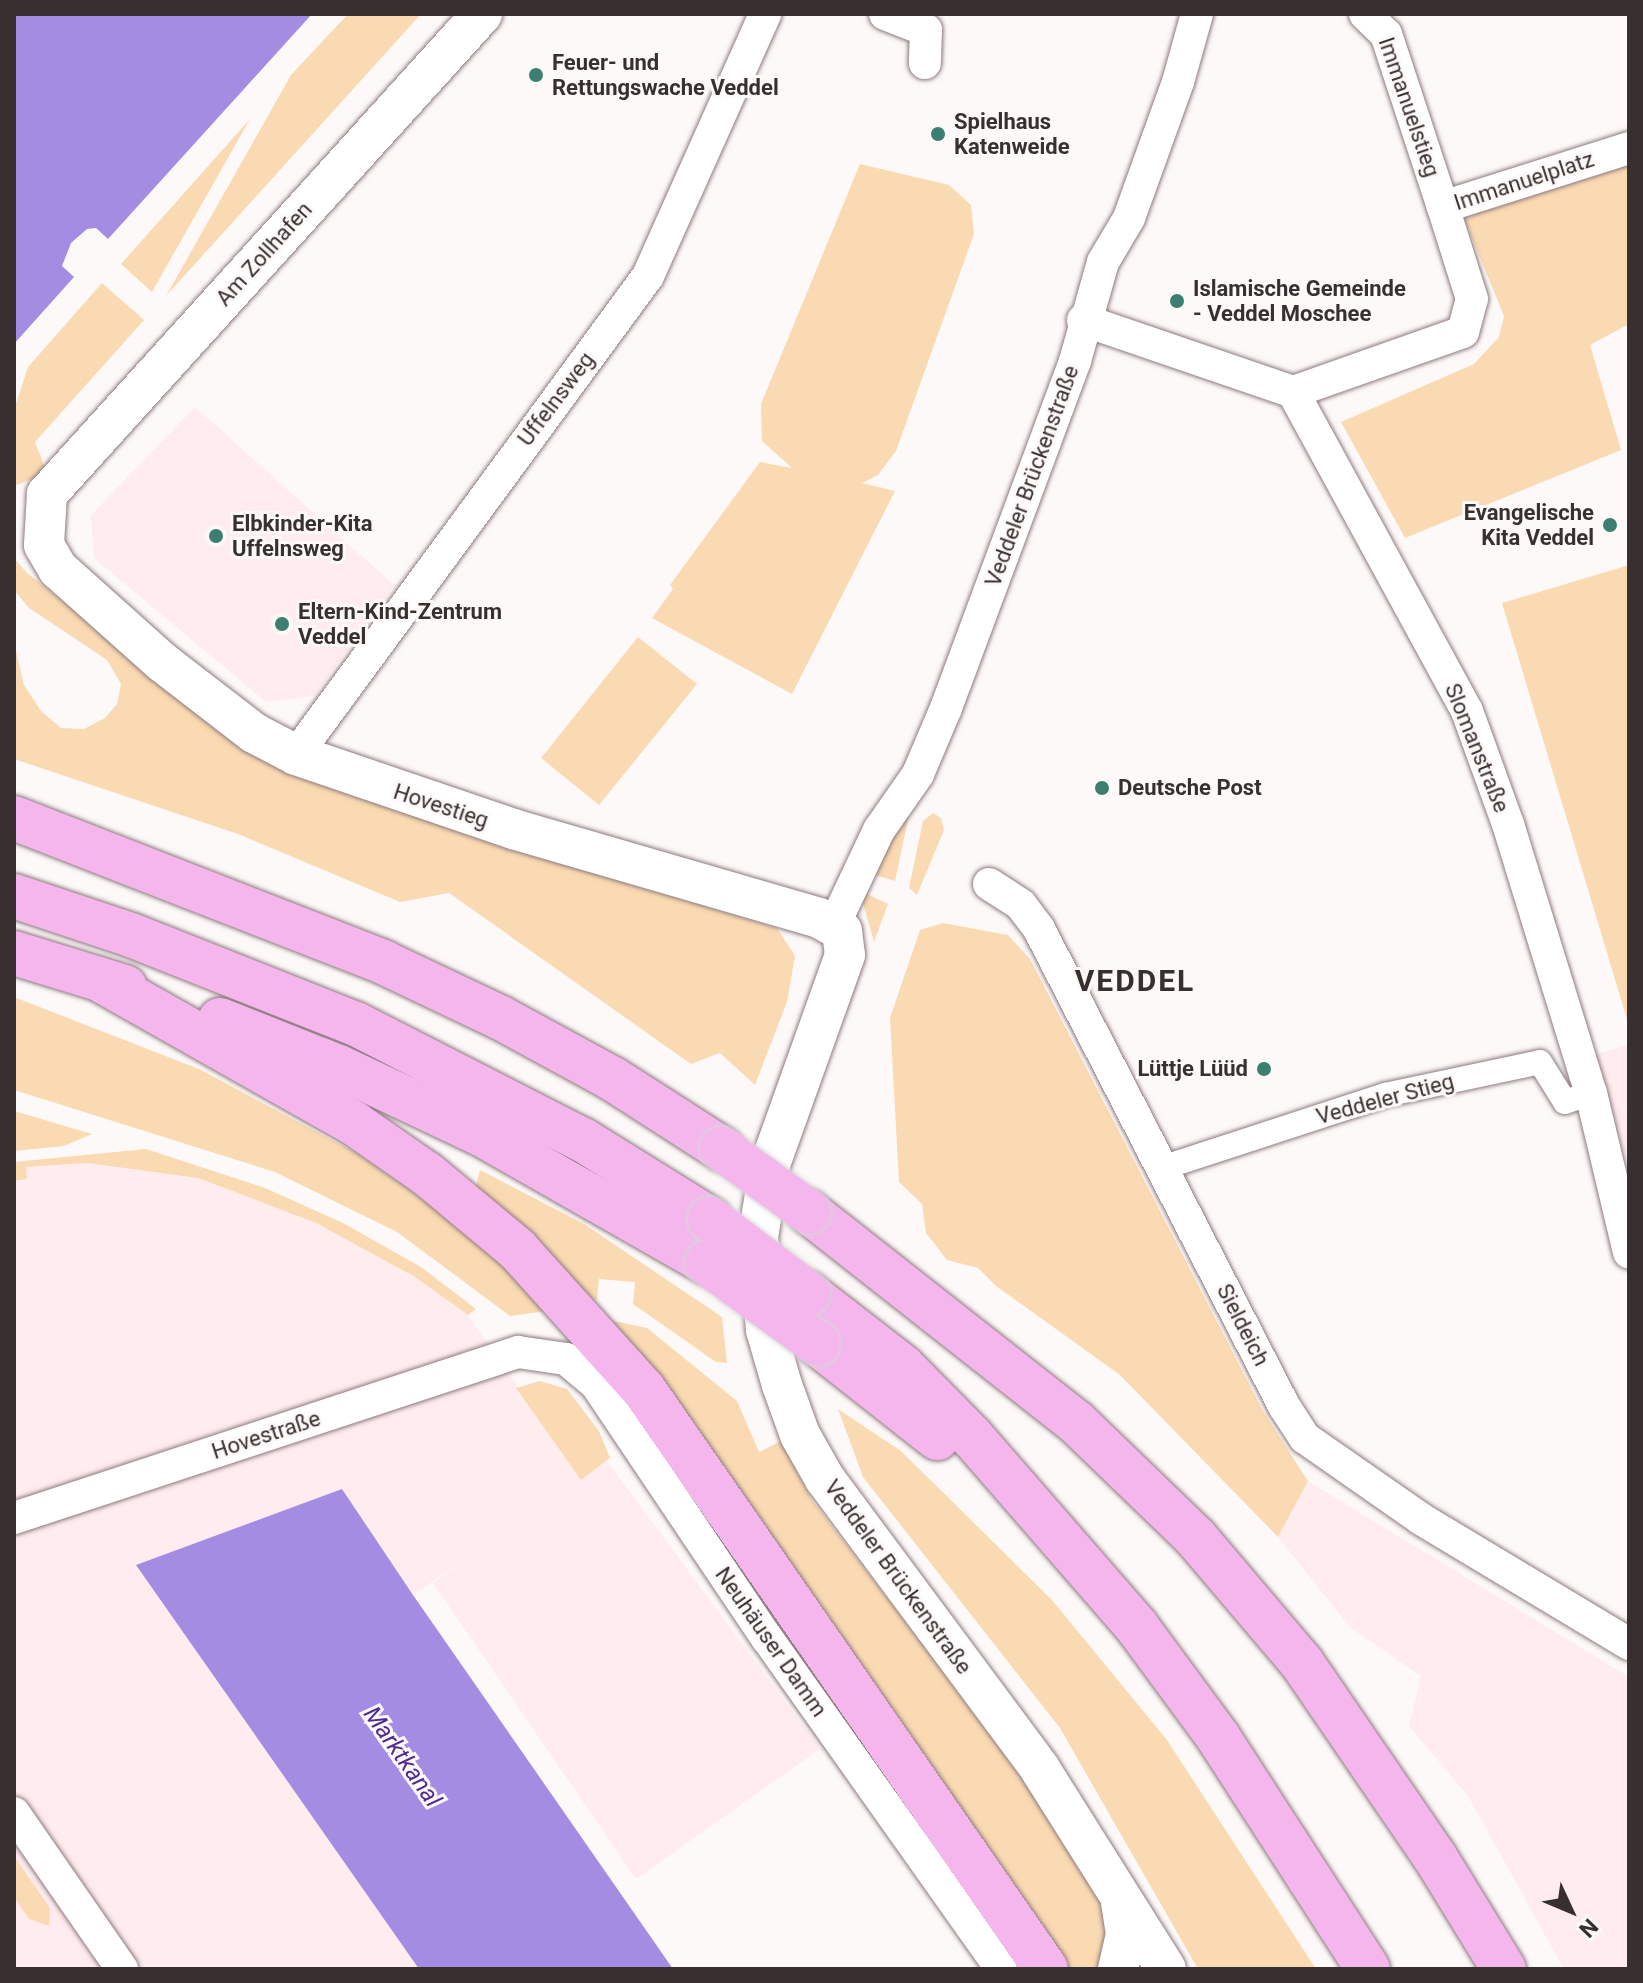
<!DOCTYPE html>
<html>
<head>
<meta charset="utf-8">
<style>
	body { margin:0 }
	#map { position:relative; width:1643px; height:1983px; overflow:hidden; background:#fdf9f9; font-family:Roboto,sans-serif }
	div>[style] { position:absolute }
	.built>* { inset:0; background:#ffecef }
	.green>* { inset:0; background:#fadab2 }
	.water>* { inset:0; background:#a48ce3 }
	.roads { filter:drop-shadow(0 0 2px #8d7a7e) drop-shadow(0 0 2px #8d7a7e) }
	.pedestrian>* { height:24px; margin:-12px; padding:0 12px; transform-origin:12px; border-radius:12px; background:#fff }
	.minor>* { height:32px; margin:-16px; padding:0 16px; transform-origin:16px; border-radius:16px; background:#fff }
	.tertiary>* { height:40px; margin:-20px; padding:0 20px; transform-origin:20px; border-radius:20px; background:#fff }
	.motorway>* { height:44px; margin:-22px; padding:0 22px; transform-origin:22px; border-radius:22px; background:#f5b6ee }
	.bridges { filter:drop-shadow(0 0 2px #d7d5d6) drop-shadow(0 0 2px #d7d5d6) }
	.motorway-bridge>* { height:44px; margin:-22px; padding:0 22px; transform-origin:22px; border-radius:22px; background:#f5b6ee }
	.dots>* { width:22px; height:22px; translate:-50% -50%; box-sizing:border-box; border:4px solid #fdf9f9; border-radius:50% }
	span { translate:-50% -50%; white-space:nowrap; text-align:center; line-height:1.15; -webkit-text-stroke:6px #fdf9f9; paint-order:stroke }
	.poi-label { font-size:22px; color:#382f31; font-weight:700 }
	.left { translate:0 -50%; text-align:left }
	.right { translate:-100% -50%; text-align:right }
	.street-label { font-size:22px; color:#382f31 }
	.water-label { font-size:24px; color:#502a8e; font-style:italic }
	.district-label { font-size:30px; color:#382f31; font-weight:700; letter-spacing:2px }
	.frame { position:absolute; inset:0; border:16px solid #382f31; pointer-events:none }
	.north { position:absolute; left:1531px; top:1871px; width:80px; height:80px; -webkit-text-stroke:6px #fdf9f9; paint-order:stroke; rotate:134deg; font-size:22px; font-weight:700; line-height:32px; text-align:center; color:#382f31 }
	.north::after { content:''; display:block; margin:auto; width:28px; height:36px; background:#382f31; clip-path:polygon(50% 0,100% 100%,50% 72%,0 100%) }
</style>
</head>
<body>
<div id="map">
	<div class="built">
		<div style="clip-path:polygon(195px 407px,394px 585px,314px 696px,266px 702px,94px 558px,91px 515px)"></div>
		<div style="clip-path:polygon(1629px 1044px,1629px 1166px,1595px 1055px)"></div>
		<div style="clip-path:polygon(87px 1163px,198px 1178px,316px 1223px,415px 1277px,468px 1315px,581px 1479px,607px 1461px,820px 1749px,636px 1879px,433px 1583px,473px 1554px,413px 1595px,342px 1489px,330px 1839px,419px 1969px,14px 1969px,14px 1181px,26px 1179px,25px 1167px)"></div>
		<div style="clip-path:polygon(1308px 1481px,1629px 1677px,1629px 1969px,1564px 1969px,1468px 1796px,1409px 1726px,1421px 1676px,1351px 1628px,1278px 1537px)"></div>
	</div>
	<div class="green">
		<div style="clip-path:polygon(348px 14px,421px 14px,166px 296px,291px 75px)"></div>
		<div style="clip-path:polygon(250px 119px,152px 292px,121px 264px)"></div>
		<div style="clip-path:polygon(1629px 162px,1629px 324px,1590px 345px,1621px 450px,1405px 538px,1341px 422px,1474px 364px,1499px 337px,1504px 316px,1463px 216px)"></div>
		<div style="clip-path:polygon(860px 164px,949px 185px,971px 205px,974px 234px,896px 451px,878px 475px,862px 483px,895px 491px,792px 694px,652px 618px,673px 589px,670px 585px,760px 462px,792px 468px,762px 441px,761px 404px)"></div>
		<div style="clip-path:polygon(102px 283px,144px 320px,35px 442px,47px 473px,14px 486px,14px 410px,28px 367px)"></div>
		<div style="clip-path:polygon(14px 558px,27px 573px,245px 745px,529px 853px,777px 928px,795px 956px,787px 1002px,755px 1085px,720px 1053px,691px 1064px,449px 893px,400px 902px,238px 834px,14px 759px,14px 642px,24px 685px,41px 711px,61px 728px,84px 729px,105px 718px,117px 704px,121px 684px,107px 660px,29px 608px,14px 590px)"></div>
		<div style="clip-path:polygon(1629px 565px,1629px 1026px,1502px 603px)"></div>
		<div style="clip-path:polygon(638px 637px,697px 684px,599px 805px,541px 758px)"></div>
		<div style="clip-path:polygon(910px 810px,895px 881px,869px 873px)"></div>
		<div style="clip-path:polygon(933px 813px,941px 818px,944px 830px,917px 895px,909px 888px,923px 821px)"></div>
		<div style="clip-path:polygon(863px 892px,888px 904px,874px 942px,861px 896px)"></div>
		<div style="clip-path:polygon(943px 923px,1008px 935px,1030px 959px,1263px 1411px,1308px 1481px,1278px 1537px,1120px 1375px,996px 1286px,978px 1268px,947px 1260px,926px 1233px,922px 1204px,899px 1182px,890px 1018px,920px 930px)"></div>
		<div style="clip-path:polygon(14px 997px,199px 1069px,358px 1154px,447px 1216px,532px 1291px,546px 1311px,510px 1316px,397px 1232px,275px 1172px,14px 1090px)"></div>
		<div style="clip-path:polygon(14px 1111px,92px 1134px,64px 1146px,14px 1151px)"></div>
		<div style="clip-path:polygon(146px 1149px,265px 1188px,343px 1223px,421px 1267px,476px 1309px,468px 1315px,415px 1277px,316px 1223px,198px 1178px,87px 1163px,26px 1167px,27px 1179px,14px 1181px,14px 1162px)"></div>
		<div style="clip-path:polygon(480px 1170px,584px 1224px,722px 1317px,727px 1363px,716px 1362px,633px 1304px,635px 1282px,599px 1279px,597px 1300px,589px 1297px,474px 1194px)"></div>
		<div style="clip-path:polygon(610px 1320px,647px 1328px,737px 1401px,759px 1452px,781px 1441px,812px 1500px,1032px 1787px,1110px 1913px,1099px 1969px,1069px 1969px)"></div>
		<div style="clip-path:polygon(540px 1381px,567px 1389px,599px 1431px,610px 1458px,581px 1480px,516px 1388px)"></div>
		<div style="clip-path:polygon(838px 1409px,901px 1451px,1052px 1600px,1167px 1740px,1316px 1969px,1198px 1969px,1060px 1728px,863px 1477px)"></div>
		<div style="clip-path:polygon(14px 1856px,50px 1908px,49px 1926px,29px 1919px,14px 1897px)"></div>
	</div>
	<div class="water">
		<div style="clip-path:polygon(14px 14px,312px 14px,108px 239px,96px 228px,87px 229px,71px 243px,62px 266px,74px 277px,14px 344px)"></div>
		<div style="clip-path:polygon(342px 1489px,413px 1595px,673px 1969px,419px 1969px,136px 1565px)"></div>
	</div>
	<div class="roads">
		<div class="pedestrian">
			<div style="left:1162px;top:1168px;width:235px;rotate:-18.1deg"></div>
			<div style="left:1385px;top:1095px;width:158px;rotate:-12deg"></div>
			<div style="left:1540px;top:1062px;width:47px;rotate:58deg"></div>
			<div style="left:1565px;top:1102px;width:28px;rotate:-19deg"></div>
		</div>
		<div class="minor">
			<div style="left:885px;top:14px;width:44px;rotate:21.3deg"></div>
			<div style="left:926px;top:30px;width:33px;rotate:92deg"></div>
			<div style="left:1365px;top:14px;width:29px;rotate:44deg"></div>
			<div style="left:1386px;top:34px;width:182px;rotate:71.8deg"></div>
			<div style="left:1083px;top:320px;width:222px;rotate:18.9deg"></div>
			<div style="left:1293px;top:392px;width:363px;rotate:61.4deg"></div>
			<div style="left:1467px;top:711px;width:120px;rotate:70.1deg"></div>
			<div style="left:1508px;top:824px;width:282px;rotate:72.9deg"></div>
			<div style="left:1591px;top:1093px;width:164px;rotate:76.6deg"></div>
			<div style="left:1293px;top:392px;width:180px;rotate:-19.4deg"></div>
			<div style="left:1463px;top:332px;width:34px;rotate:-75deg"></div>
			<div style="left:1472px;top:299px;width:96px;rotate:-107.5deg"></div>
			<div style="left:1443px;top:207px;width:195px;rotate:-17.6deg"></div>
			<div style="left:296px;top:755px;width:594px;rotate:-53.69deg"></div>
			<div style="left:648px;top:276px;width:287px;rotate:-65.9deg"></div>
			<div style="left:989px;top:884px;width:38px;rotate:33deg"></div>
			<div style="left:1021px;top:905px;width:30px;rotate:53deg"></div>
			<div style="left:1039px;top:929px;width:536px;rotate:62.81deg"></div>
			<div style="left:1284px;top:1406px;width:38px;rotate:57deg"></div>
			<div style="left:1305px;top:1438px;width:141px;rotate:34.9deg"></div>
			<div style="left:1421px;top:1519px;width:243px;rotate:31deg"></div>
			<div style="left:834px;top:925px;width:105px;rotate:-64.7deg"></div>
			<div style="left:879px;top:830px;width:68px;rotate:-55.1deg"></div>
			<div style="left:918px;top:774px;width:72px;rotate:-67deg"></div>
			<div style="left:946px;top:708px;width:370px;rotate:-69.6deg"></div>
			<div style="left:1075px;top:361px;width:103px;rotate:-74.2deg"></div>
			<div style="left:1103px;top:262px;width:51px;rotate:-59.4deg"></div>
			<div style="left:1129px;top:218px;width:145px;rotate:-70.2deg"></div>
			<div style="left:1178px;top:82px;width:71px;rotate:-74.4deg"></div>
			<div style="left:14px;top:1518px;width:531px;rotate:-18.23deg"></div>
			<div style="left:518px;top:1352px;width:49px;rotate:8.3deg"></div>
			<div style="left:566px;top:1359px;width:39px;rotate:40deg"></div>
			<div style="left:596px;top:1384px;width:306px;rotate:56.1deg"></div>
			<div style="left:767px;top:1638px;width:405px;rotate:54.7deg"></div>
			<div style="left:14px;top:1813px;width:190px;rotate:55.3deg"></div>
		</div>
		<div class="tertiary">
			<div style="left:482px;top:14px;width:648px;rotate:132.18deg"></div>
			<div style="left:47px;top:494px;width:51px;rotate:93.4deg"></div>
			<div style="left:44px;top:545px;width:28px;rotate:60deg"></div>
			<div style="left:58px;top:569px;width:140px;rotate:41.8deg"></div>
			<div style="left:162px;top:662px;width:116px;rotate:37.7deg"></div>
			<div style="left:254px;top:733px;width:47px;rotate:27.6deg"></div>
			<div style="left:296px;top:755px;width:229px;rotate:18.8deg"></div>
			<div style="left:513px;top:829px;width:319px;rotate:16.2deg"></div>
			<div style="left:819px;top:918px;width:26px;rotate:29deg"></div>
			<div style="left:842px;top:931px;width:24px;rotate:83deg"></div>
			<div style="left:845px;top:955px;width:222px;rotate:109.7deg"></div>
			<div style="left:770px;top:1164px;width:74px;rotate:99.3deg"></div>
			<div style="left:758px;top:1237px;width:93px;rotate:85.1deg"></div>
			<div style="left:766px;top:1330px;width:57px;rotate:73.8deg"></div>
			<div style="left:782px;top:1385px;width:53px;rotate:70.2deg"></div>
			<div style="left:800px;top:1435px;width:51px;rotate:60.4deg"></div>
			<div style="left:825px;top:1479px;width:361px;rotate:53.4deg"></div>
			<div style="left:1040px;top:1769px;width:236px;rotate:57.8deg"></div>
			<div style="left:1118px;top:1969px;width:36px;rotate:-77deg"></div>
			<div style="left:1126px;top:1934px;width:32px;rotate:-99deg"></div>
		</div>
		<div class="motorway">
			<div style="left:14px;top:818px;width:398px;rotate:21.3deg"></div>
			<div style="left:385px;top:963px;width:128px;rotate:25.4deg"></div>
			<div style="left:501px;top:1018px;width:128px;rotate:28.6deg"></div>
			<div style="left:613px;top:1079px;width:130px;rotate:32.7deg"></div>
			<div style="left:14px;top:896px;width:123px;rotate:18.4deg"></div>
			<div style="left:131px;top:935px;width:242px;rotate:21.6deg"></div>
			<div style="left:356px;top:1024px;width:255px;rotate:27.1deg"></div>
			<div style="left:583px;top:1140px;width:150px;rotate:31.9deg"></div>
			<div style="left:14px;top:953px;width:116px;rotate:17deg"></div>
			<div style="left:99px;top:979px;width:294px;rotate:29.5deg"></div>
			<div style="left:355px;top:1124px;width:88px;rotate:34.8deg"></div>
			<div style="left:427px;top:1174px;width:117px;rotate:39.8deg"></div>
			<div style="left:517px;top:1249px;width:190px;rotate:48deg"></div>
			<div style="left:644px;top:1390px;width:705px;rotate:55.23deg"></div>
			<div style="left:220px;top:1020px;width:128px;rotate:21.6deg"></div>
			<div style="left:339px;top:1067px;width:159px;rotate:25.3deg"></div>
			<div style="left:483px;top:1135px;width:258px;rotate:29.7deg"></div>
			<div style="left:809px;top:1212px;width:340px;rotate:38.2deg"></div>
			<div style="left:1076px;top:1422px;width:167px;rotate:44deg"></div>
			<div style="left:1196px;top:1538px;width:164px;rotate:49.7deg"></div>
			<div style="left:1302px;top:1663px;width:235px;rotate:55.6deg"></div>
			<div style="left:1435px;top:1857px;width:132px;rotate:58.4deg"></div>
			<div style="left:808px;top:1293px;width:120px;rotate:37.9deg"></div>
			<div style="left:903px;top:1367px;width:98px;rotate:45.4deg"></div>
			<div style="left:972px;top:1437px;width:252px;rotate:49deg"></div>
			<div style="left:1137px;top:1627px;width:137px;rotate:53.6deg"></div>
			<div style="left:1218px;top:1737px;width:276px;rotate:57.1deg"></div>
			<div style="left:818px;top:1344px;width:152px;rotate:38.3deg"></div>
		</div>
	</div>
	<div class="bridges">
		<div class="motorway-bridge">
			<div style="left:722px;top:1149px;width:107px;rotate:35.9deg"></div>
			<div style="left:710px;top:1219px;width:123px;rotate:37.1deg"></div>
			<div style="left:707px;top:1263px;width:137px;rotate:36.1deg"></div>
		</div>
	</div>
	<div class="dots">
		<div style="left:536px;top:75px;background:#3c7e6f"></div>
		<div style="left:938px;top:134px;background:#3c7e6f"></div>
		<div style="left:1177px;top:301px;background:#3c7e6f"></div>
		<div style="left:1610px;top:525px;background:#3c7e6f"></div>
		<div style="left:216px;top:536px;background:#3c7e6f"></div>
		<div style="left:282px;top:624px;background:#3c7e6f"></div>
		<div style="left:1102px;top:788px;background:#3c7e6f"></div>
		<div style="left:1264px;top:1069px;background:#3c7e6f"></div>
	</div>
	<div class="poi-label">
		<span class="left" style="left:552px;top:75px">Feuer- und<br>Rettungswache Veddel</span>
		<span class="left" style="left:954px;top:134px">Spielhaus<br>Katenweide</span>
		<span class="left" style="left:1193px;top:301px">Islamische Gemeinde<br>- Veddel Moschee</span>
		<span class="right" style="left:1594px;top:525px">Evangelische<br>Kita Veddel</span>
		<span class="left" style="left:232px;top:536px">Elbkinder-Kita<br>Uffelnsweg</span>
		<span class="left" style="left:298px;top:624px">Eltern-Kind-Zentrum<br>Veddel</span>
		<span class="left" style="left:1118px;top:788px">Deutsche Post</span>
		<span class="right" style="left:1248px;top:1069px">Lüttje Lüüd</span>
	</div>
	<div class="street-label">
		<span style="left:1409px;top:107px;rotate:71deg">Immanuelstieg</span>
		<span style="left:1524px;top:181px;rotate:-18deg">Immanuelplatz</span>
		<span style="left:264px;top:254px;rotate:-48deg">Am Zollhafen</span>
		<span style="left:556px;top:399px;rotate:-53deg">Uffelnsweg</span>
		<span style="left:1032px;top:476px;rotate:-70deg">Veddeler Brückenstraße</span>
		<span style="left:1477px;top:748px;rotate:68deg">Slomanstraße</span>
		<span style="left:441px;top:806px;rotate:18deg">Hovestieg</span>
		<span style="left:1385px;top:1099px;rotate:-15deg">Veddeler Stieg</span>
		<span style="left:1243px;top:1325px;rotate:63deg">Sieldeich</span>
		<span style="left:266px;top:1435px;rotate:-18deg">Hovestraße</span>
		<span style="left:898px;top:1577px;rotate:54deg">Veddeler Brückenstraße</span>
		<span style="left:771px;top:1642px;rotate:55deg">Neuhäuser Damm</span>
	</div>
	<div class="water-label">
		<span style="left:402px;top:1757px;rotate:55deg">Marktkanal</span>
	</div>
	<div class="district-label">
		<span style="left:1135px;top:981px">VEDDEL</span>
	</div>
	<div class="frame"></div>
	<div class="north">N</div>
</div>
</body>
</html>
